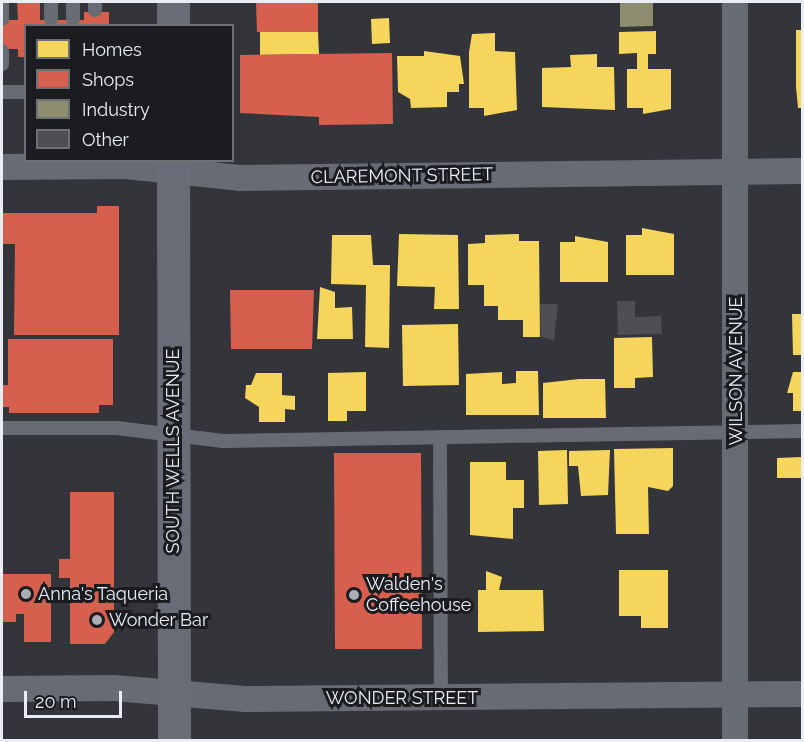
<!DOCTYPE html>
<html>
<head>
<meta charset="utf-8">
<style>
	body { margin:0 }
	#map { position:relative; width:804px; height:742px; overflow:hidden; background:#34353b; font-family:Raleway,sans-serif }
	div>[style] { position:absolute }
	.homes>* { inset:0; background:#f6d55c }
	.shops>* { inset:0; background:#d6604d }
	.industry>* { inset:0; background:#8c8c6e }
	.building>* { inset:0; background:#4e4f54 }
	.service>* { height:14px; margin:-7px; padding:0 7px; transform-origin:7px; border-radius:7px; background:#676b74 }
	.minor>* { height:26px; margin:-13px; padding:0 13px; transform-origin:13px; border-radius:13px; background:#676b74 }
	.secondary>* { height:33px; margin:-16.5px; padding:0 16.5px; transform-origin:16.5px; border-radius:16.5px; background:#696c77 }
	.dots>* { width:16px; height:16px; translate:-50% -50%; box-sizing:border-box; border:3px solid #1a1c20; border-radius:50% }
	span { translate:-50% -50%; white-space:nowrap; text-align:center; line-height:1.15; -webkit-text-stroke:6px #1a1c20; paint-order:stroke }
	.street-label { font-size:18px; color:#eaedf3 }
	.poi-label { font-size:18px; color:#eaedf3 }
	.left { translate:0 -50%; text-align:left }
	.frame { position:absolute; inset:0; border:3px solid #eaedf3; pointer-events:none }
	.legend { position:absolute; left:24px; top:24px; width:210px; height:138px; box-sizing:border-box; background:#1a1c20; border:2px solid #6d7074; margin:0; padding:8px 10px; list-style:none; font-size:18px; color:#eaedf3 }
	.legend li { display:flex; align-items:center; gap:12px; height:30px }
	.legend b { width:30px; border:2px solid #6d7074 }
	.scale { position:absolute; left:24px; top:691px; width:98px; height:27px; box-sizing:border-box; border:3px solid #eaedf3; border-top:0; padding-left:8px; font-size:18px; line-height:21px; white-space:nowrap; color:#eaedf3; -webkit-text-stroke:4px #1a1c20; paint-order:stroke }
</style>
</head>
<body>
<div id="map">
	<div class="homes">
		<div style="clip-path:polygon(389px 18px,390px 43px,372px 44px,371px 19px)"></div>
		<div style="clip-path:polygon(796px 30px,802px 30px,802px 108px,798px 108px,796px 87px)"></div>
		<div style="clip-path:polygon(656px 31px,656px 54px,648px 54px,648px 69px,671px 69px,671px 109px,643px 114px,643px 108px,627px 108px,627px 69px,637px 69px,637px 53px,619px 54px,619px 32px)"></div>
		<div style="clip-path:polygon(260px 32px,318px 32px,319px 54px,260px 55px)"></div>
		<div style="clip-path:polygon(495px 33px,495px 51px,515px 52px,517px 110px,484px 116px,484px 108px,469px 108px,469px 52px,472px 34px)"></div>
		<div style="clip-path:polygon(424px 51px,460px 56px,464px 84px,459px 84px,459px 92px,447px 92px,447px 107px,411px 108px,410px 99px,398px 92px,397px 56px,424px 56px)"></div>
		<div style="clip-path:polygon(597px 54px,597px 67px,614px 67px,615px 110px,542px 107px,542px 68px,571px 67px,570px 55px)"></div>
		<div style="clip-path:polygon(642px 228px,674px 234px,674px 275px,626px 275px,626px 235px,642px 235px)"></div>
		<div style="clip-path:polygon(399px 234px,458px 235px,459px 309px,434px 309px,435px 287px,397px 286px)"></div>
		<div style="clip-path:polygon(519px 234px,519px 241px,539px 241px,540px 337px,523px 337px,523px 320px,498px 320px,498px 306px,484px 306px,484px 285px,468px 285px,468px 244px,485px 243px,485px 235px)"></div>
		<div style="clip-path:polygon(332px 235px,371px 235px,373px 265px,390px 265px,389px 348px,365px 347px,366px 285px,331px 284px)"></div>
		<div style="clip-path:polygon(575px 236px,608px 242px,608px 282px,560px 282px,560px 242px,575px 242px)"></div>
		<div style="clip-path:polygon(320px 287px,335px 292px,335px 308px,352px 307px,353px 339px,317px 339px)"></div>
		<div style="clip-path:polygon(792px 314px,802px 314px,802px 355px,793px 355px)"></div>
		<div style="clip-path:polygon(458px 324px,459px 385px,403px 386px,402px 325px)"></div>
		<div style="clip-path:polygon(652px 337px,653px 377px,635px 378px,635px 388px,614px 388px,614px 338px)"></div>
		<div style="clip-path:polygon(516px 371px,538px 371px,539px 415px,466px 415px,466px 374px,502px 372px,502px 384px,516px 383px)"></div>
		<div style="clip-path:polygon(366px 372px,366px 411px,347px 411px,347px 421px,328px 421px,328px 373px)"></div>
		<div style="clip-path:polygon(793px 372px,802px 372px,802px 411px,793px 411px,793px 393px,787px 393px)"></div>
		<div style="clip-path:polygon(256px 373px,282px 373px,282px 395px,295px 396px,295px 410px,285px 409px,285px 422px,259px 422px,259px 407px,245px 398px,246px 385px,251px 385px)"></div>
		<div style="clip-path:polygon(579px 379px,605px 379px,606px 418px,543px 418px,543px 383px)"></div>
		<div style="clip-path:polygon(673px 448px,673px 486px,668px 491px,648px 487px,649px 534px,616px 534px,614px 449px)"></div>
		<div style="clip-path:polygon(567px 450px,568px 504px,539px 505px,538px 451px)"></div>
		<div style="clip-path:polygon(610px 450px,608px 495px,581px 496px,578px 466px,569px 466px,569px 451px)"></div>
		<div style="clip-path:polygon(802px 457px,802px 478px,777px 478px,777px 458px)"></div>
		<div style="clip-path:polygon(470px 462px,506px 462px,506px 480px,524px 480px,524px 508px,513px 508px,513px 539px,470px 535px)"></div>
		<div style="clip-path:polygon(619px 570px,668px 570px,668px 628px,641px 628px,641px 616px,619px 616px)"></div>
		<div style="clip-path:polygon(486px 571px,502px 577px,499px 590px,543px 590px,544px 631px,478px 632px,478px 590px,486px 590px)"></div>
	</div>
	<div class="shops">
		<div style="clip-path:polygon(17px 2px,40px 2px,40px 20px,84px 20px,84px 12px,109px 12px,109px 26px,26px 26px,26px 57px,18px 57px,18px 49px,2px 49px,2px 20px,18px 20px)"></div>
		<div style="clip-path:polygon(256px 2px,318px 2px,318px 32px,257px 32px)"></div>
		<div style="clip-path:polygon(392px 53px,393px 124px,319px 125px,319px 117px,240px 113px,240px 55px)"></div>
		<div style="clip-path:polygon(97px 206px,119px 206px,119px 335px,14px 335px,15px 244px,2px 244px,2px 213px,97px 213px)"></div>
		<div style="clip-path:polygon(230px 290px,314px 290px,312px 349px,231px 349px)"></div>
		<div style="clip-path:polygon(8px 339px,113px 339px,113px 405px,99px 405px,99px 413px,9px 413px,9px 407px,2px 407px,2px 385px,8px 385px)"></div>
		<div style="clip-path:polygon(334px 453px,421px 453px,422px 649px,335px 649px)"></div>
		<div style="clip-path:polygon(70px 492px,114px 492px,114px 632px,105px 644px,70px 644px,70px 578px,59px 578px,59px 559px,70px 559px)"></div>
		<div style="clip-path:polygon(2px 574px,51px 574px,51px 642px,24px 642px,24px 614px,16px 614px,16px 622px,2px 622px)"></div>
	</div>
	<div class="industry">
		<div style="clip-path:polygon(620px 2px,653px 2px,653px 26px,620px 27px)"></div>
	</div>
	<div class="building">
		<div style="clip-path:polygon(617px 301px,635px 301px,635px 317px,661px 316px,662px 334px,618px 335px)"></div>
		<div style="clip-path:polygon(540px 304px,558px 304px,554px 340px,541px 337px)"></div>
	</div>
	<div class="service">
		<div style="left:2px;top:2px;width:17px;rotate:90deg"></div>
		<div style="left:95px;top:2px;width:8px;rotate:90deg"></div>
		<div style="left:51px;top:19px;width:17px;rotate:-90deg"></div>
		<div style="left:73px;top:19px;width:17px;rotate:-90deg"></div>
		<div style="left:2px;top:64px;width:13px;rotate:-90deg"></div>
		<div style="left:2px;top:92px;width:24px"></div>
		<div style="left:2px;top:428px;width:115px"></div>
		<div style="left:117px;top:428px;width:107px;rotate:7deg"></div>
		<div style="left:223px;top:441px;width:579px;rotate:-0.99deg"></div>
		<div style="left:440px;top:437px;width:262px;rotate:89.8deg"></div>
	</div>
	<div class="minor">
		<div style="left:735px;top:2px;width:738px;rotate:90deg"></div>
		<div style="left:2px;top:167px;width:124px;rotate:-0.5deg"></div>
		<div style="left:126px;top:166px;width:116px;rotate:6deg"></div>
		<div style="left:241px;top:178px;width:561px;rotate:-0.71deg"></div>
		<div style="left:2px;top:689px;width:112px;rotate:-0.5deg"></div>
		<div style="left:114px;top:688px;width:132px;rotate:4.8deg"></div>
		<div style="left:246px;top:699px;width:556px;rotate:-0.52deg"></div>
	</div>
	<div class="secondary">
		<div style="left:173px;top:2px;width:24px;rotate:90deg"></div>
		<div style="left:173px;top:160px;width:580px;rotate:89.9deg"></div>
	</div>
	<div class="dots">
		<div style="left:26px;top:594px;background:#aaadb3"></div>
		<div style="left:354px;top:595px;background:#aaadb3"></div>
		<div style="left:97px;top:620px;background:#aaadb3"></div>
	</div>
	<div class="street-label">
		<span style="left:402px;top:176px;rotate:-1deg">CLAREMONT STREET</span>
		<span style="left:736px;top:371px;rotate:-90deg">WILSON AVENUE</span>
		<span style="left:173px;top:451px;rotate:-90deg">SOUTH WELLS AVENUE</span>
		<span style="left:402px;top:698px">WONDER STREET</span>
	</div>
	<div class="poi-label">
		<span class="left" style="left:366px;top:595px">Walden's<br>Coffeehouse</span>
		<span class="left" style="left:38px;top:594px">Anna's Taqueria</span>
		<span class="left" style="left:109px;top:620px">Wonder Bar</span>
	</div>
	<div class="frame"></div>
	<ul class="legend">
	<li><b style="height:16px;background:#f6d55c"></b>Homes</li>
	<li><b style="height:16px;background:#d6604d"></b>Shops</li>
	<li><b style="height:16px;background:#8c8c6e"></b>Industry</li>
	<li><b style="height:16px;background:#4e4f54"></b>Other</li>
	</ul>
	<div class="scale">20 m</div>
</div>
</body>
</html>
